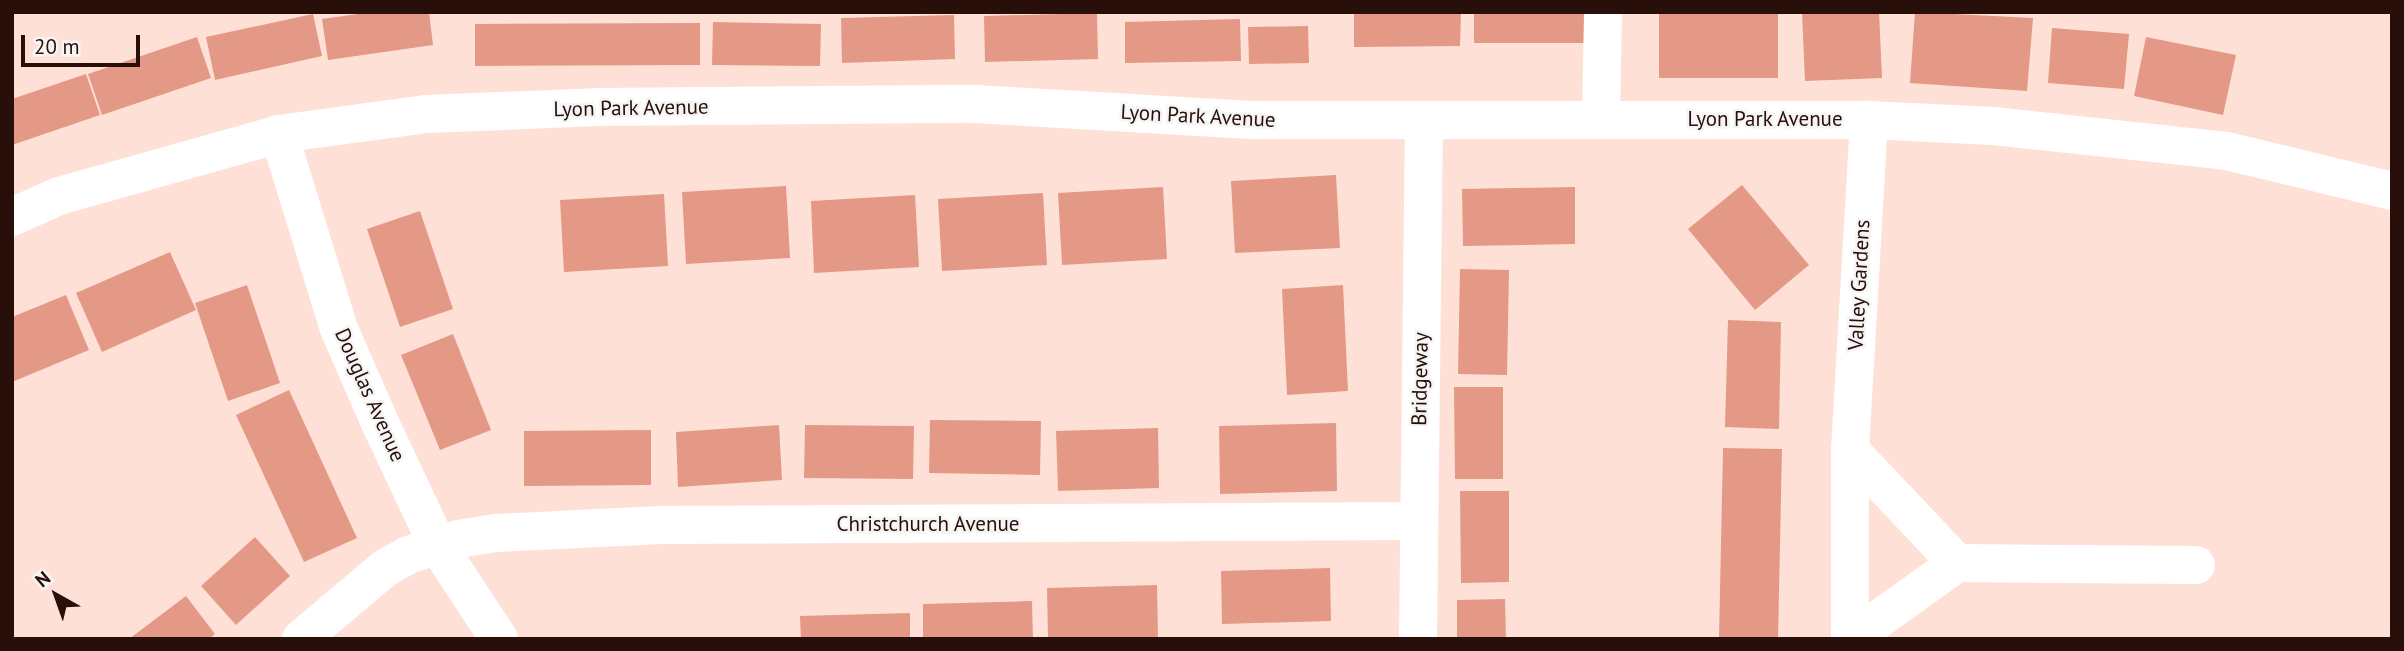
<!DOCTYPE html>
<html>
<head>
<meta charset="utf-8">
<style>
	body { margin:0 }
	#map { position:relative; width:2404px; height:651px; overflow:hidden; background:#ffe0d7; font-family:"PT Sans",sans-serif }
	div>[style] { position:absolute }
	.building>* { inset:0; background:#e39985 }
	.minor>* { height:38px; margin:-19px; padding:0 19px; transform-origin:19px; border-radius:19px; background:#fff }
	span { translate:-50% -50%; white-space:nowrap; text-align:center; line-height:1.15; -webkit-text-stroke:5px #f5f5f5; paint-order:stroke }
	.street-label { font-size:21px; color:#290f09 }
	.frame { position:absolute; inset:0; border:14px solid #290f09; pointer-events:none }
	.north { position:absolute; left:21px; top:560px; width:70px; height:70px; -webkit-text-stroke:5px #f5f5f5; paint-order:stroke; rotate:320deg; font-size:19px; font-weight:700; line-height:28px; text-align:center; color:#290f09 }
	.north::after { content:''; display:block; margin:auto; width:24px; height:32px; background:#290f09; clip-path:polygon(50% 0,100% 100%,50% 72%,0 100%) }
	.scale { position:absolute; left:21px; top:35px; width:119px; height:32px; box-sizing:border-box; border:4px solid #290f09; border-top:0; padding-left:9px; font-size:21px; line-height:24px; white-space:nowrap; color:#290f09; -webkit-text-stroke:5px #f5f5f5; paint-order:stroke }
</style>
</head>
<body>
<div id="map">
	<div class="building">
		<div style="clip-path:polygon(372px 12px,429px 12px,433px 45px,328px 60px,322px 19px)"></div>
		<div style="clip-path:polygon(1354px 12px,1461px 12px,1460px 46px,1354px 47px)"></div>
		<div style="clip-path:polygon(1474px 12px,1584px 12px,1584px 43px,1474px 43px)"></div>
		<div style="clip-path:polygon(1659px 12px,1778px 12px,1778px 78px,1659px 78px)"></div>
		<div style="clip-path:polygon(1802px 12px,1879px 12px,1882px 78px,1805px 81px)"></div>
		<div style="clip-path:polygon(1915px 12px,2033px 18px,2027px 91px,1910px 83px)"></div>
		<div style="clip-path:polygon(1097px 13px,1098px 59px,985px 62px,984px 16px)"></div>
		<div style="clip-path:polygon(313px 14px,322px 56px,215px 80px,206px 37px)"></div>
		<div style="clip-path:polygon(954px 15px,955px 59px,842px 63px,841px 18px)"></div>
		<div style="clip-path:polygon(1240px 19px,1241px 61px,1125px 63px,1125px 22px)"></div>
		<div style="clip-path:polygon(713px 22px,821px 24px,820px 66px,712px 65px)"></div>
		<div style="clip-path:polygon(700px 23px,700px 65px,475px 66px,475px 24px)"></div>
		<div style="clip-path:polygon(1308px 26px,1309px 63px,1249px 64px,1248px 27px)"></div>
		<div style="clip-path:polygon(2052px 28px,2129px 34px,2124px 89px,2048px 83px)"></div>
		<div style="clip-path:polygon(197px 37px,211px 78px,102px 115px,88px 74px)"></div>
		<div style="clip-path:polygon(2146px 37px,2236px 55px,2223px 115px,2134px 96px)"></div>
		<div style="clip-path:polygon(86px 74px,100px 115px,12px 145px,12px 99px)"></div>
		<div style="clip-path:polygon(1336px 175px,1340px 248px,1235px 253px,1231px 181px)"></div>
		<div style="clip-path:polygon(1742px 185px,1809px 265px,1755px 310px,1688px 229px)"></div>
		<div style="clip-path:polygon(786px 186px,790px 258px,686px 264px,682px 192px)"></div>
		<div style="clip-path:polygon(1163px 187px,1167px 259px,1062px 265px,1058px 193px)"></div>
		<div style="clip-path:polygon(1575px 187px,1575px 244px,1463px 246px,1462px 189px)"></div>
		<div style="clip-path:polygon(1043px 193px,1047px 265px,942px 271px,938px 199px)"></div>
		<div style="clip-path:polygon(664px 194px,668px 266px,564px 272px,560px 200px)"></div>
		<div style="clip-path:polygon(915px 195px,919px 267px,814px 273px,811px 201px)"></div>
		<div style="clip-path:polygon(420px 211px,453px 309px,400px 327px,367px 229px)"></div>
		<div style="clip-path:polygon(170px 252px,196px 310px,102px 352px,76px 293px)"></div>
		<div style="clip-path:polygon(1460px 269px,1509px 270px,1507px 375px,1458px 374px)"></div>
		<div style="clip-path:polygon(247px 285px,280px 383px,228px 401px,195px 303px)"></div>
		<div style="clip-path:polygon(1343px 285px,1348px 391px,1287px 395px,1282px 289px)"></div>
		<div style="clip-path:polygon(66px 295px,89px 350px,12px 382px,12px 317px)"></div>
		<div style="clip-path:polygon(1728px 320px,1781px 322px,1779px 429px,1725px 427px)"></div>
		<div style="clip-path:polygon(453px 334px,491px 430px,440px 450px,401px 355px)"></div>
		<div style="clip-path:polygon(1454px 387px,1503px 387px,1503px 479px,1455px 479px)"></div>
		<div style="clip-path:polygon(289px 390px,357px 538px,304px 562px,236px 415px)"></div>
		<div style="clip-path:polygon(930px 420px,1041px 421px,1040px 475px,929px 473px)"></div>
		<div style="clip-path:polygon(1336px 423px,1337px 491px,1220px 494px,1219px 426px)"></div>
		<div style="clip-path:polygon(779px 425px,782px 480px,678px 487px,676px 432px)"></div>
		<div style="clip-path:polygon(805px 425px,914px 426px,913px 479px,804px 478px)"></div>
		<div style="clip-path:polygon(1158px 428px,1159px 488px,1058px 491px,1056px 431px)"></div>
		<div style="clip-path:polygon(651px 430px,651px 485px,524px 486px,524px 431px)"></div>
		<div style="clip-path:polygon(1723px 448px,1782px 449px,1778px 639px,1719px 639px)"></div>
		<div style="clip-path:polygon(1460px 491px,1509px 491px,1509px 582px,1461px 583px)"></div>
		<div style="clip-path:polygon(255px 537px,290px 576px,236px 625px,201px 586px)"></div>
		<div style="clip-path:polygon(1330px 568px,1331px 621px,1222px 624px,1221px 571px)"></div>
		<div style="clip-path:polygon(1157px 585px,1158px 638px,1048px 639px,1047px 588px)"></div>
		<div style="clip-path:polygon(186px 596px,215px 634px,209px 639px,129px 639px)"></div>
		<div style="clip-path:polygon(1505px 599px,1506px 639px,1457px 639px,1457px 600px)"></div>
		<div style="clip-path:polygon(1032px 601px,1033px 639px,923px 639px,923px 604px)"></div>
		<div style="clip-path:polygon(910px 613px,910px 639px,801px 639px,800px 616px)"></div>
	</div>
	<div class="minor">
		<div style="left:1601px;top:118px;width:106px;rotate:-88.9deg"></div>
		<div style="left:279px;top:134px;width:204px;rotate:72.9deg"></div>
		<div style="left:339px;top:329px;width:105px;rotate:66.4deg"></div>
		<div style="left:381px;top:425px;width:134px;rotate:64.8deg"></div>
		<div style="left:438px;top:546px;width:111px;rotate:56.7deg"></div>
		<div style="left:12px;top:217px;width:51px;rotate:-24.1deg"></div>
		<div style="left:59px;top:196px;width:229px;rotate:-15.7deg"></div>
		<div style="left:279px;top:134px;width:148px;rotate:-7.7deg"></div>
		<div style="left:426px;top:114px;width:171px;rotate:-2.3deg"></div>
		<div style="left:597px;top:107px;width:378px;rotate:-0.5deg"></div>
		<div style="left:975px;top:104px;width:281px;rotate:3.3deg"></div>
		<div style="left:1256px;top:120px;width:613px"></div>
		<div style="left:1869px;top:120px;width:124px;rotate:2.8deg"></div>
		<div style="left:1993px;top:126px;width:235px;rotate:6.1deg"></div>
		<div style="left:2227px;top:151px;width:170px;rotate:13.6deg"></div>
		<div style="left:1850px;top:450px;width:156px;rotate:46.6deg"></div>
		<div style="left:1957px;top:563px;width:239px;rotate:0.5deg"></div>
		<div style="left:301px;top:639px;width:110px;rotate:-40.2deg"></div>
		<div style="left:385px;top:568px;width:26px;rotate:-29deg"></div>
		<div style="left:408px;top:555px;width:52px;rotate:-17.7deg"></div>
		<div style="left:458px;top:539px;width:38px;rotate:-9deg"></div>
		<div style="left:496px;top:533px;width:165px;rotate:-2.8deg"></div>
		<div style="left:661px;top:525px;width:758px;rotate:-0.3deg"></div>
		<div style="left:1418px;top:639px;width:519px;rotate:-89.34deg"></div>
		<div style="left:1850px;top:639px;width:189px;rotate:-90deg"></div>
		<div style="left:1850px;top:450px;width:331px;rotate:-86.7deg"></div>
		<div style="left:1851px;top:639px;width:130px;rotate:-35.6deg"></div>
	</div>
	<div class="street-label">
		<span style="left:631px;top:108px;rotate:-1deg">Lyon Park Avenue</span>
		<span style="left:1198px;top:116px;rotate:3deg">Lyon Park Avenue</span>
		<span style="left:1765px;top:119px">Lyon Park Avenue</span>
		<span style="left:1859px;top:285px;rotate:-87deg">Valley Gardens</span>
		<span style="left:1420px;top:379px;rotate:-89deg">Bridgeway</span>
		<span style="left:370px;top:395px;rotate:66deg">Douglas Avenue</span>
		<span style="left:928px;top:524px">Christchurch Avenue</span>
	</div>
	<div class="frame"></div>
	<div class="north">N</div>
	<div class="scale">20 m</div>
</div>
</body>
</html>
